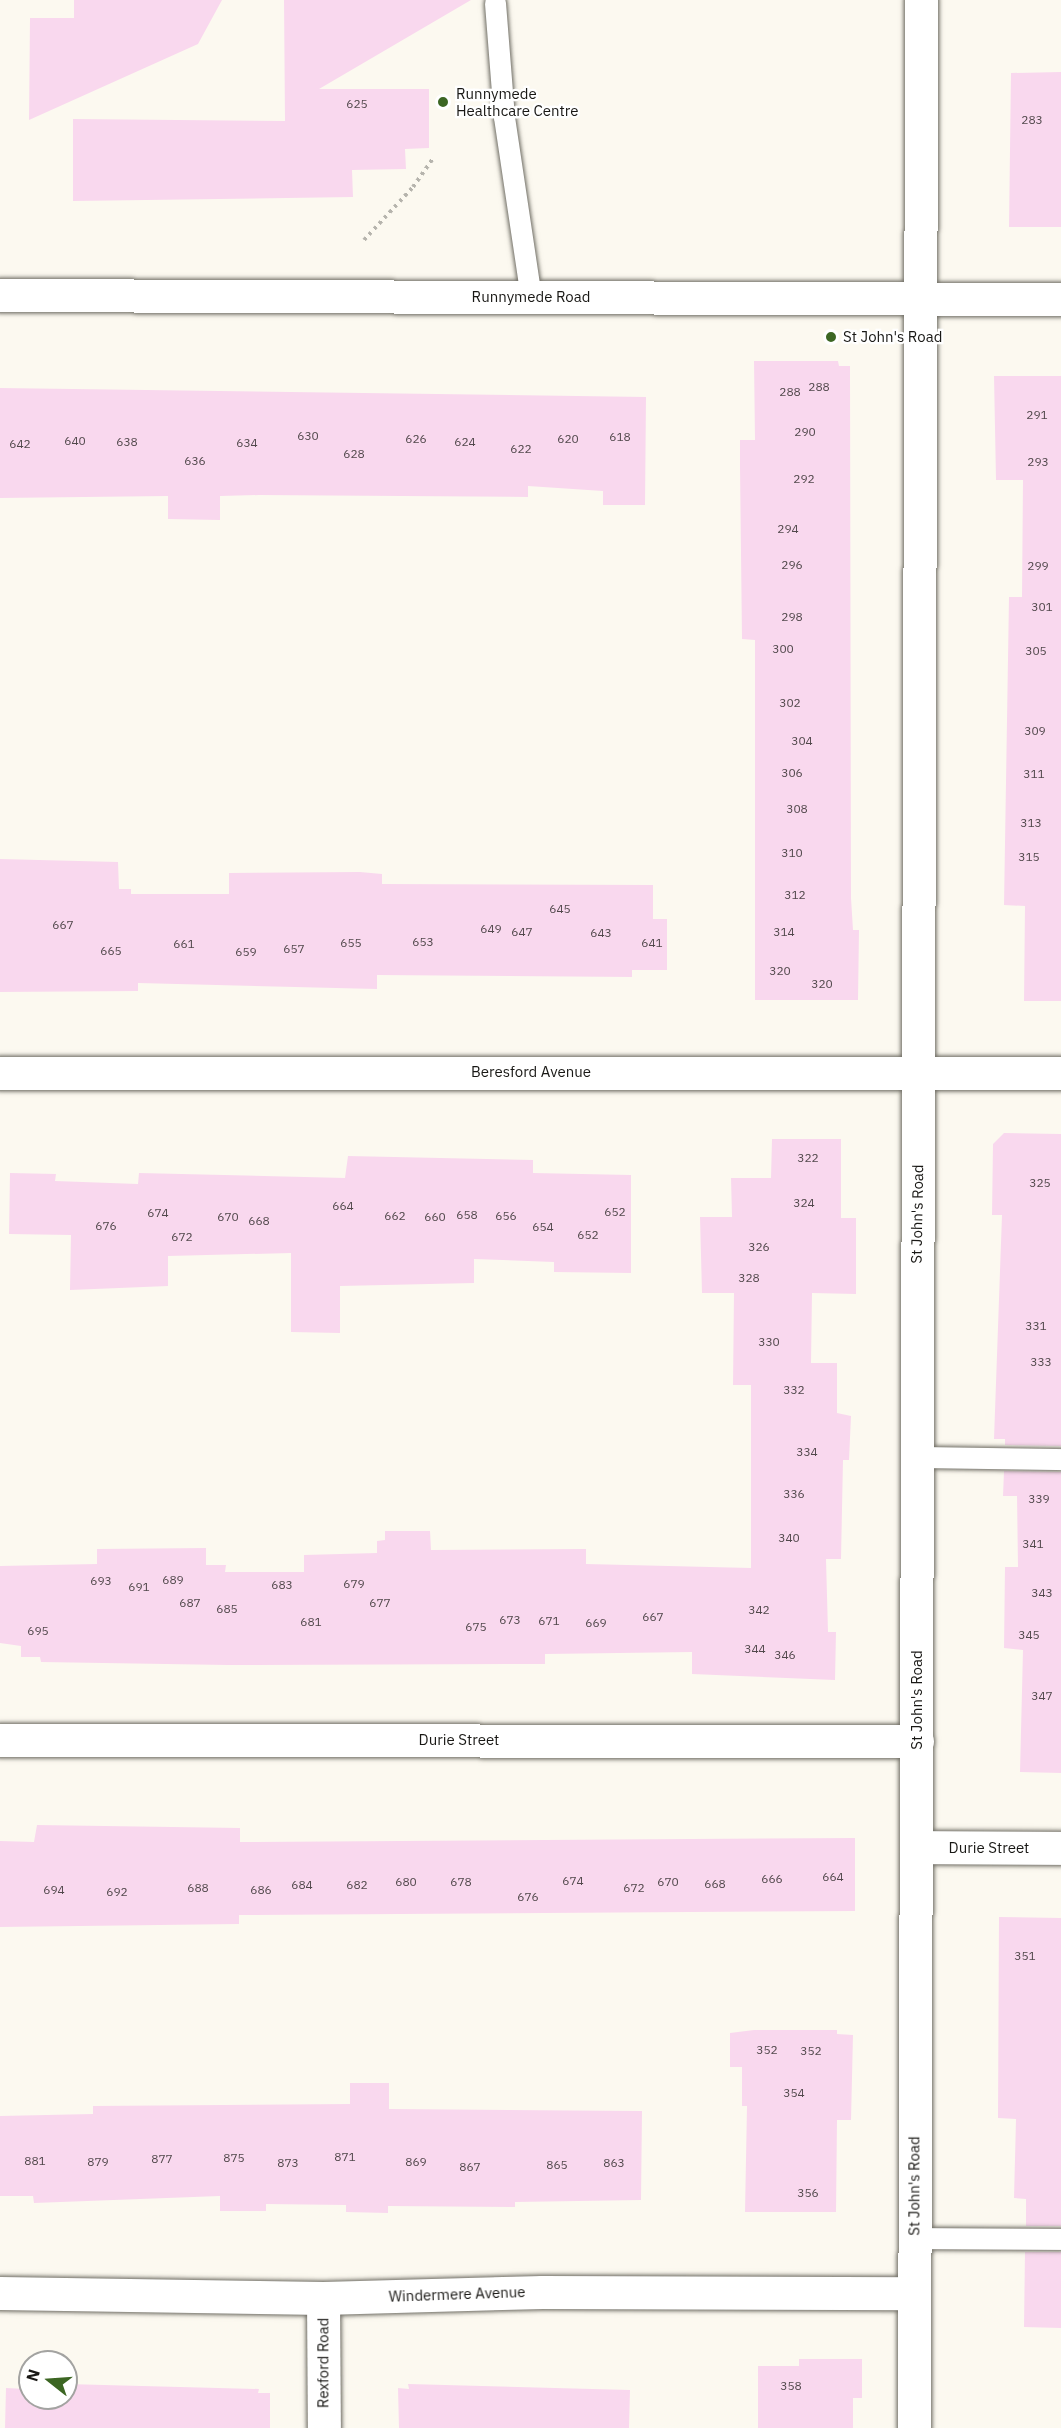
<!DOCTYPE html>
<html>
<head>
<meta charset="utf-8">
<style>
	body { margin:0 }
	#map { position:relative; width:1061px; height:2428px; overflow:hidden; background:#fcf9f0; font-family:"IBM Plex Sans",sans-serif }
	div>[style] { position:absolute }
	.building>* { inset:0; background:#f9d8ee }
	.path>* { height:4px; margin-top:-2px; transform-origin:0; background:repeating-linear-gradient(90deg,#b6b4ad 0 3px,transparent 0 7.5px) }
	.roads { filter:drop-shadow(0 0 2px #716f66) drop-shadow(0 0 2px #716f66) }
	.service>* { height:21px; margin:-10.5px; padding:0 10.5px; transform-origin:10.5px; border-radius:10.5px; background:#fff }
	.minor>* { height:33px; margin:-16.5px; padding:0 16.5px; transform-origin:16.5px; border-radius:16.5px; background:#fff }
	.tertiary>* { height:33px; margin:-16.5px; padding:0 16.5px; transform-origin:16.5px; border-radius:16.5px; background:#fff }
	.dots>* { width:16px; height:16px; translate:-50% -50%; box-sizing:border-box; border:3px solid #fff; border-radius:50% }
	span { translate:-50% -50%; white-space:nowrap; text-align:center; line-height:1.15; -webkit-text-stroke:4.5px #fff; paint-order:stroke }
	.number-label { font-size:12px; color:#51484b }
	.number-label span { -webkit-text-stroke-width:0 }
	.poi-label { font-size:15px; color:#191815 }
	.left { translate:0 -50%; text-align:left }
	.street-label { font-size:15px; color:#191815 }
	.north { position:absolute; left:18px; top:2350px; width:60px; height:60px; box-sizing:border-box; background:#fff; border:2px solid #a3a3a1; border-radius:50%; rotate:287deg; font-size:16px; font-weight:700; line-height:24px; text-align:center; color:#191815 }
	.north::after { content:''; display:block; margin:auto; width:21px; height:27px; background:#3c6623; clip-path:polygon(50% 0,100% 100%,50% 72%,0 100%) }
</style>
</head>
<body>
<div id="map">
	<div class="building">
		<div style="clip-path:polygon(74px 0,222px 0,198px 44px,29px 120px,30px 18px,74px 18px)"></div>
		<div style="clip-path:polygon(284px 0,471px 0,319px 89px,429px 89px,429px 148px,405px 149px,406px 169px,352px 170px,353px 197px,73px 201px,73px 119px,285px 121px)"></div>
		<div style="clip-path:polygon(1061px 72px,1061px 227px,1009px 227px,1011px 73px)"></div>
		<div style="clip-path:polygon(754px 361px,838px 361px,839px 366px,850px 366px,851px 898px,853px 930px,859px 930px,858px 1000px,755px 1000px,755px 640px,742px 639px,740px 467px,740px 440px,755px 440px)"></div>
		<div style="clip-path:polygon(994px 376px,1061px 376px,1061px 1001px,1024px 1001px,1025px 906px,1004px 905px,1009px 597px,1022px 597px,1023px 480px,996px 480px)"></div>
		<div style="clip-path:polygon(0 388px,646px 397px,645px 505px,603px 505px,603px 491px,528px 486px,528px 497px,259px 495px,220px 496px,220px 520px,168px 519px,168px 496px,0 498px)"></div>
		<div style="clip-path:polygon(0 859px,118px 862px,119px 889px,131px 889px,131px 894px,229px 894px,229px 873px,360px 872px,382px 874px,382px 884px,653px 885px,653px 919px,667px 919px,667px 970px,632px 970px,632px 977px,377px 975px,377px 989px,138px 983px,138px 991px,0 992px)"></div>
		<div style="clip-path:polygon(1004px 1133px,1061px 1134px,1061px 1446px,1005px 1445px,1005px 1439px,994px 1439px,1002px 1215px,992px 1215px,993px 1144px)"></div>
		<div style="clip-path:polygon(772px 1139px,841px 1139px,841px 1218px,856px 1218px,856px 1294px,812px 1293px,811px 1363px,837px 1363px,837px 1413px,851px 1416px,849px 1460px,843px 1460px,841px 1559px,826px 1559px,828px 1632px,836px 1632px,835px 1680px,692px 1674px,692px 1652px,545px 1654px,545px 1664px,228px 1665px,41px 1662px,40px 1657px,21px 1657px,21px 1646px,0 1643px,0 1566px,97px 1564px,97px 1549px,206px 1548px,206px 1565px,226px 1565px,225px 1572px,304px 1572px,304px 1555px,377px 1553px,377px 1541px,385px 1540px,385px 1531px,430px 1531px,431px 1550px,586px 1549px,586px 1564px,751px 1568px,751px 1385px,733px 1385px,734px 1293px,702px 1293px,700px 1217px,732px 1217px,731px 1178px,771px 1178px)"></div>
		<div style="clip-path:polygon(348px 1156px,533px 1160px,533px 1173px,631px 1175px,631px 1273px,554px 1272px,554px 1262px,474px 1259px,474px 1283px,340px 1286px,340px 1333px,291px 1332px,291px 1253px,168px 1256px,168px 1286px,70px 1290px,71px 1235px,9px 1234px,10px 1173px,56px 1174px,55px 1181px,138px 1184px,139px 1173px,345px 1178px)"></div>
		<div style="clip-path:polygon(1004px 1471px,1061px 1472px,1061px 1773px,1020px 1772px,1023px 1650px,1004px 1648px,1005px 1567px,1018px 1567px,1017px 1496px,1003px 1496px)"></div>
		<div style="clip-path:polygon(37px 1825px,240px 1828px,240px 1842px,855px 1838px,855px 1911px,239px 1915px,239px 1924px,0 1927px,0 1841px,34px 1842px)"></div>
		<div style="clip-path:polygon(999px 1917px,1061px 1918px,1061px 2226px,1026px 2226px,1026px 2199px,1014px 2198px,1016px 2119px,998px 2118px)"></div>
		<div style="clip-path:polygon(754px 2030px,837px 2030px,837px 2034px,853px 2035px,851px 2120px,837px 2120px,836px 2212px,745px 2212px,747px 2106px,742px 2106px,742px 2067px,730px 2067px,730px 2033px)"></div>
		<div style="clip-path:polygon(350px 2083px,389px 2083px,389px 2109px,642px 2111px,641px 2200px,515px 2202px,515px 2207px,388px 2206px,388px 2213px,346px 2212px,346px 2205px,266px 2204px,266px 2211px,220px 2211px,220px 2196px,34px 2203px,33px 2196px,0 2196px,0 2116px,93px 2114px,93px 2106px,350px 2104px)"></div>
		<div style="clip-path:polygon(1025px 2252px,1061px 2252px,1061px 2328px,1024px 2327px)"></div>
		<div style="clip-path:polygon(799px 2359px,862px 2359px,862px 2398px,853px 2398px,853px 2428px,758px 2428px,758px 2366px,799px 2366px)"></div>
		<div style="clip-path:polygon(26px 2383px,30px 2398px,66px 2398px,66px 2384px,259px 2389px,258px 2393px,270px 2393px,270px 2428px,5px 2428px,6px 2388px,26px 2389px)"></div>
		<div style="clip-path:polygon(408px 2384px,630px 2390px,629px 2428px,399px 2428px,398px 2388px,409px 2389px)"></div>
	</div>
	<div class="path">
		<div style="left:364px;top:240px;width:72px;rotate:-47.2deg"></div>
		<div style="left:413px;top:187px;width:35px;rotate:-55deg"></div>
	</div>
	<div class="roads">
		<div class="service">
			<div style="left:495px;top:3px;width:114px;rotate:85.5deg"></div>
			<div style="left:504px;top:117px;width:182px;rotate:81.5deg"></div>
			<div style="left:914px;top:1457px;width:147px;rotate:0.8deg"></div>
			<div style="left:913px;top:2238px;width:148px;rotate:0.4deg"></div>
		</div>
		<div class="minor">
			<div style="left:0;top:1073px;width:1061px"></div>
			<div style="left:0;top:1740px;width:917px;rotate:0.06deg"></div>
			<div style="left:916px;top:1847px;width:145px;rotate:0.4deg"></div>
			<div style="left:0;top:2293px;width:323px;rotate:0.9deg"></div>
			<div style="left:323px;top:2298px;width:219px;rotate:-1.6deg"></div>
			<div style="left:542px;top:2292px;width:372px;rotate:0.2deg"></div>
			<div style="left:323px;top:2298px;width:130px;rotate:89.6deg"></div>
			<div style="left:914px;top:2428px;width:2428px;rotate:-89.83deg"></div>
		</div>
		<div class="tertiary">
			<div style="left:0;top:295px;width:1061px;rotate:0.22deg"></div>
		</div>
	</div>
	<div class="dots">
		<div style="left:443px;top:102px;background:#3c6623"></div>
		<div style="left:831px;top:337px;background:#3c6623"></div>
	</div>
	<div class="number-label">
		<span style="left:357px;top:104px">625</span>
		<span style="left:1032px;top:120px">283</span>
		<span style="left:819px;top:387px">288</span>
		<span style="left:790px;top:392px">288</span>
		<span style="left:1037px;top:415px">291</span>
		<span style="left:805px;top:432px">290</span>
		<span style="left:308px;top:436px">630</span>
		<span style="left:620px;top:437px">618</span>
		<span style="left:416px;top:439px">626</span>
		<span style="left:568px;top:439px">620</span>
		<span style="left:75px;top:441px">640</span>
		<span style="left:127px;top:442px">638</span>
		<span style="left:465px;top:442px">624</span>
		<span style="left:247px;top:443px">634</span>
		<span style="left:20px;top:444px">642</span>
		<span style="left:521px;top:449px">622</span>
		<span style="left:354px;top:454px">628</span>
		<span style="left:195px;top:461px">636</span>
		<span style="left:1038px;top:462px">293</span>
		<span style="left:804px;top:479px">292</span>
		<span style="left:788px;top:529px">294</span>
		<span style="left:792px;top:565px">296</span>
		<span style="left:1038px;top:566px">299</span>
		<span style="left:1042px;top:607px">301</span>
		<span style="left:792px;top:617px">298</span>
		<span style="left:783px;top:649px">300</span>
		<span style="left:1036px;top:651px">305</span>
		<span style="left:790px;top:703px">302</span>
		<span style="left:1035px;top:731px">309</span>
		<span style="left:802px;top:741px">304</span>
		<span style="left:792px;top:773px">306</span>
		<span style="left:1034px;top:774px">311</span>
		<span style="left:797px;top:809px">308</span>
		<span style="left:1031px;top:823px">313</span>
		<span style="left:792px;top:853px">310</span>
		<span style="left:1029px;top:857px">315</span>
		<span style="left:795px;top:895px">312</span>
		<span style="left:560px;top:909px">645</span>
		<span style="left:63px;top:925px">667</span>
		<span style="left:491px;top:929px">649</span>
		<span style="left:522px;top:932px">647</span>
		<span style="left:784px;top:932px">314</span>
		<span style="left:601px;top:933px">643</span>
		<span style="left:423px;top:942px">653</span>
		<span style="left:351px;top:943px">655</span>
		<span style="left:652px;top:943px">641</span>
		<span style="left:184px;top:944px">661</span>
		<span style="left:294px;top:949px">657</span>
		<span style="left:111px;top:951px">665</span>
		<span style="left:246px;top:952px">659</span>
		<span style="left:780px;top:971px">320</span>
		<span style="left:822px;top:984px">320</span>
		<span style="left:808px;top:1158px">322</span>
		<span style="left:1040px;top:1183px">325</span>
		<span style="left:804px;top:1203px">324</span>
		<span style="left:343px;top:1206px">664</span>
		<span style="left:615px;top:1212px">652</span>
		<span style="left:158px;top:1213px">674</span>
		<span style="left:467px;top:1215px">658</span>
		<span style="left:395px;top:1216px">662</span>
		<span style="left:506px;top:1216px">656</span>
		<span style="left:228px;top:1217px">670</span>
		<span style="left:435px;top:1217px">660</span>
		<span style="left:259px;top:1221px">668</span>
		<span style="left:106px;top:1226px">676</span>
		<span style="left:543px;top:1227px">654</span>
		<span style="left:588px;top:1235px">652</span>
		<span style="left:182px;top:1237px">672</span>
		<span style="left:759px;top:1247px">326</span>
		<span style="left:749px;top:1278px">328</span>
		<span style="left:1036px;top:1326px">331</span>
		<span style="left:769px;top:1342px">330</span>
		<span style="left:1041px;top:1362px">333</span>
		<span style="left:794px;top:1390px">332</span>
		<span style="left:807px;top:1452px">334</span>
		<span style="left:794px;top:1494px">336</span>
		<span style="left:1039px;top:1499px">339</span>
		<span style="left:789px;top:1538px">340</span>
		<span style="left:1033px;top:1544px">341</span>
		<span style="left:173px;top:1580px">689</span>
		<span style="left:101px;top:1581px">693</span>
		<span style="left:354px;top:1584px">679</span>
		<span style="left:282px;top:1585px">683</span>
		<span style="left:139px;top:1587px">691</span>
		<span style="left:1042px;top:1593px">343</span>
		<span style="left:190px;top:1603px">687</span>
		<span style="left:380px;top:1603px">677</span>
		<span style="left:227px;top:1609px">685</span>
		<span style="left:759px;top:1610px">342</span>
		<span style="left:653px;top:1617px">667</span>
		<span style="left:510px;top:1620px">673</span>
		<span style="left:549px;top:1621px">671</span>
		<span style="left:311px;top:1622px">681</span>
		<span style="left:596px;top:1623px">669</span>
		<span style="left:476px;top:1627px">675</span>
		<span style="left:38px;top:1631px">695</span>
		<span style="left:1029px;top:1635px">345</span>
		<span style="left:755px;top:1649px">344</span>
		<span style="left:785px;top:1655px">346</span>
		<span style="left:1042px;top:1696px">347</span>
		<span style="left:833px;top:1877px">664</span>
		<span style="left:772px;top:1879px">666</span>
		<span style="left:573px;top:1881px">674</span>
		<span style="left:406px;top:1882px">680</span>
		<span style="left:461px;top:1882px">678</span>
		<span style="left:668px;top:1882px">670</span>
		<span style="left:715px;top:1884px">668</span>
		<span style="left:302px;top:1885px">684</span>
		<span style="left:357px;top:1885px">682</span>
		<span style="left:198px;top:1888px">688</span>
		<span style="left:634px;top:1888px">672</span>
		<span style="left:54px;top:1890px">694</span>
		<span style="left:261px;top:1890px">686</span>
		<span style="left:117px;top:1892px">692</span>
		<span style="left:528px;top:1897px">676</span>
		<span style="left:1025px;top:1956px">351</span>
		<span style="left:767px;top:2050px">352</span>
		<span style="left:811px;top:2051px">352</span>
		<span style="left:794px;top:2093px">354</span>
		<span style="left:345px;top:2157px">871</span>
		<span style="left:234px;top:2158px">875</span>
		<span style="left:162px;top:2159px">877</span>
		<span style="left:35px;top:2161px">881</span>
		<span style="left:98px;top:2162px">879</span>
		<span style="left:416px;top:2162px">869</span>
		<span style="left:288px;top:2163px">873</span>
		<span style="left:614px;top:2163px">863</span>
		<span style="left:557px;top:2165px">865</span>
		<span style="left:470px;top:2167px">867</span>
		<span style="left:808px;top:2193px">356</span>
		<span style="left:791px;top:2386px">358</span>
	</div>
	<div class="poi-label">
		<span class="left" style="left:456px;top:102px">Runnymede<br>Healthcare Centre</span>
		<span class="left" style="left:843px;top:337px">St John's Road</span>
	</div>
	<div class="street-label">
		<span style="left:531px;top:297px">Runnymede Road</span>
		<span style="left:531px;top:1072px">Beresford Avenue</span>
		<span style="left:917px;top:1214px;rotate:-89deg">St John's Road</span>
		<span style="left:917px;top:1700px;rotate:-90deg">St John's Road</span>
		<span style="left:459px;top:1740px">Durie Street</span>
		<span style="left:989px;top:1848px">Durie Street</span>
		<span style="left:914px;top:2186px;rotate:-90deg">St John's Road</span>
		<span style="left:457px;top:2294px;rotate:-2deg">Windermere Avenue</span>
		<span style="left:323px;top:2363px;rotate:-90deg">Rexford Road</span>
	</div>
	<div class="north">N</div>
</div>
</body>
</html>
